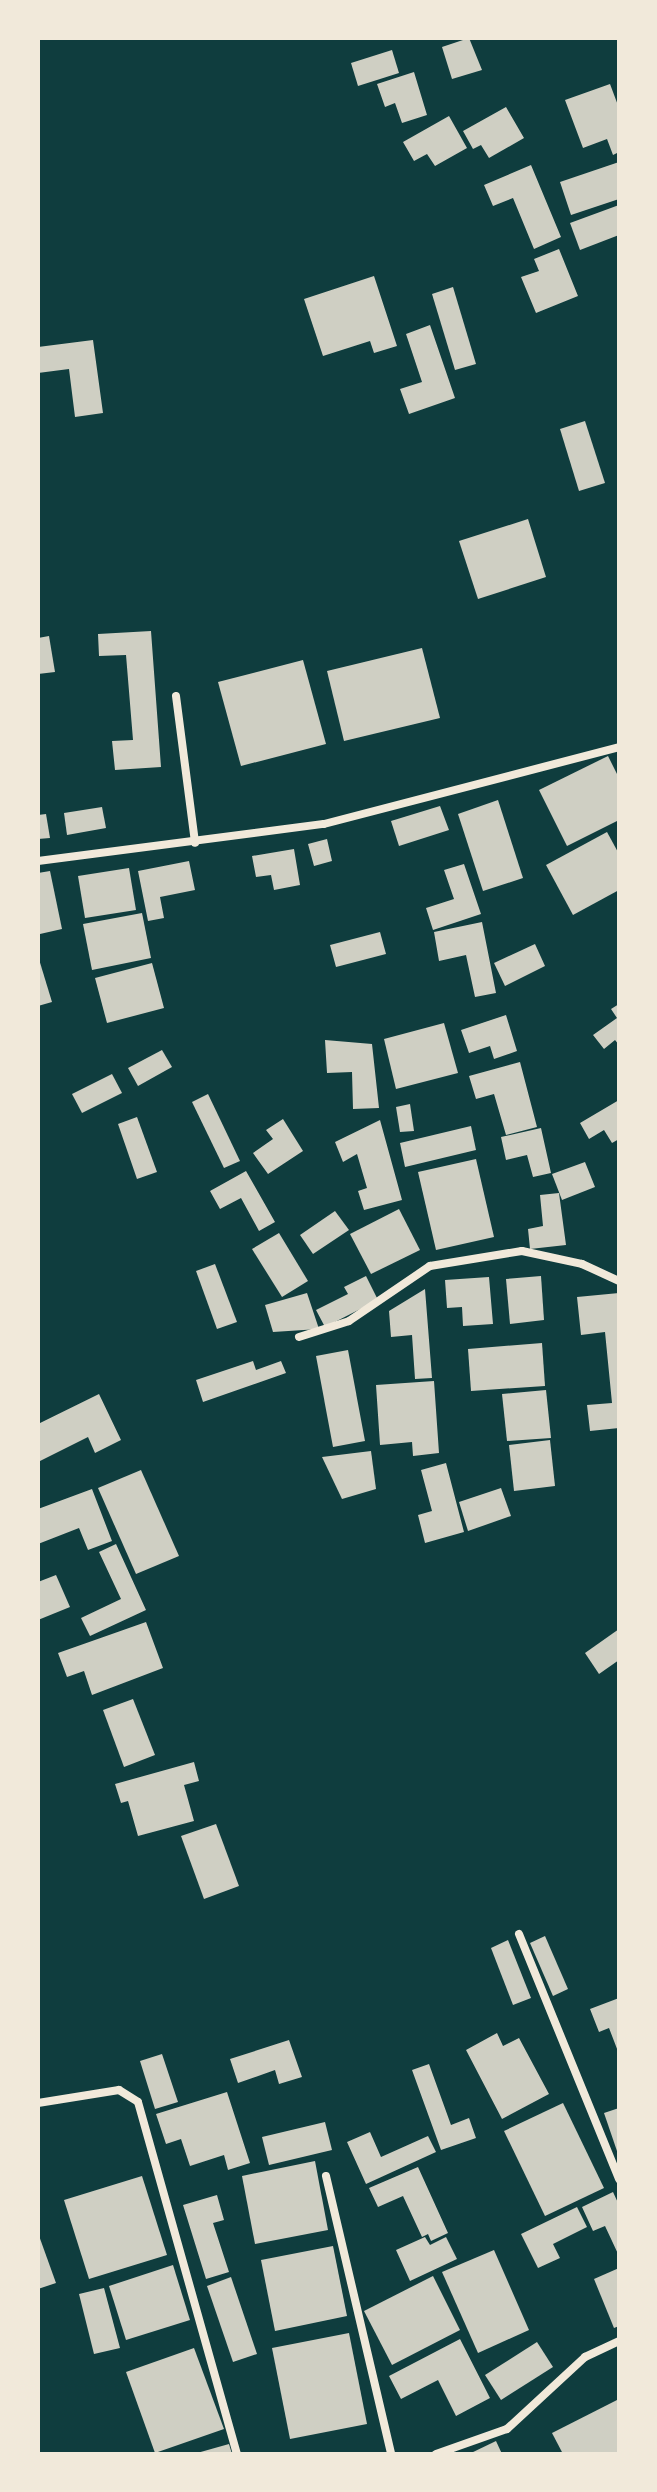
<!DOCTYPE html>
<html>
<head>
<meta charset="utf-8">
<style>
	body { margin:0 }
	#map { position:relative; width:657px; height:2492px; overflow:hidden; background:#0f3d3e; font-family:"DejaVu Sans",sans-serif }
	div>[style] { position:absolute }
	.building>* { inset:0; background:#cfcfc3 }
	.minor>* { height:8px; margin:-4px; padding:0 4px; transform-origin:4px; border-radius:4px; background:#f1e9da }
	span { translate:-50% -50%; white-space:nowrap; text-align:center; line-height:1.15; -webkit-text-stroke:8px #f1e9da; paint-order:stroke }
	.frame { position:absolute; inset:0; border:40px solid #f1e9da; pointer-events:none }
</style>
</head>
<body>
<div id="map">
	<div class="building">
		<div style="clip-path:polygon(469px 38px,482px 70px,452px 79px,442px 47px)"></div>
		<div style="clip-path:polygon(392px 50px,399px 73px,358px 86px,351px 63px)"></div>
		<div style="clip-path:polygon(414px 72px,427px 115px,402px 123px,395px 103px,385px 107px,377px 84px)"></div>
		<div style="clip-path:polygon(610px 84px,619px 108px,619px 152px,613px 155px,607px 139px,583px 148px,565px 100px)"></div>
		<div style="clip-path:polygon(506px 107px,524px 138px,489px 158px,481px 145px,473px 149px,463px 131px)"></div>
		<div style="clip-path:polygon(449px 116px,467px 148px,435px 166px,427px 154px,414px 161px,403px 142px)"></div>
		<div style="clip-path:polygon(619px 162px,619px 199px,571px 215px,560px 182px)"></div>
		<div style="clip-path:polygon(531px 165px,561px 237px,534px 249px,513px 198px,493px 206px,484px 185px)"></div>
		<div style="clip-path:polygon(619px 205px,619px 235px,580px 250px,570px 223px)"></div>
		<div style="clip-path:polygon(559px 249px,578px 296px,536px 313px,521px 277px,539px 271px,534px 259px)"></div>
		<div style="clip-path:polygon(374px 276px,397px 346px,374px 353px,370px 341px,323px 356px,304px 299px)"></div>
		<div style="clip-path:polygon(453px 287px,476px 364px,455px 370px,432px 294px)"></div>
		<div style="clip-path:polygon(430px 325px,455px 398px,409px 414px,400px 389px,422px 382px,406px 334px)"></div>
		<div style="clip-path:polygon(93px 340px,103px 413px,75px 417px,69px 369px,38px 373px,38px 347px)"></div>
		<div style="clip-path:polygon(585px 421px,605px 483px,579px 491px,560px 429px)"></div>
		<div style="clip-path:polygon(528px 519px,546px 577px,478px 599px,459px 541px)"></div>
		<div style="clip-path:polygon(151px 631px,161px 767px,115px 770px,112px 741px,133px 740px,126px 655px,99px 656px,98px 634px)"></div>
		<div style="clip-path:polygon(49px 636px,55px 672px,38px 674px,38px 638px)"></div>
		<div style="clip-path:polygon(422px 648px,440px 718px,344px 741px,327px 671px)"></div>
		<div style="clip-path:polygon(303px 660px,326px 744px,241px 766px,218px 682px)"></div>
		<div style="clip-path:polygon(608px 756px,619px 778px,619px 820px,567px 846px,539px 790px)"></div>
		<div style="clip-path:polygon(498px 800px,523px 878px,483px 891px,458px 814px)"></div>
		<div style="clip-path:polygon(440px 806px,449px 830px,399px 846px,391px 821px)"></div>
		<div style="clip-path:polygon(102px 807px,106px 828px,67px 835px,64px 813px)"></div>
		<div style="clip-path:polygon(46px 814px,50px 838px,38px 839px,38px 815px)"></div>
		<div style="clip-path:polygon(607px 832px,619px 854px,619px 890px,573px 915px,546px 865px)"></div>
		<div style="clip-path:polygon(327px 839px,332px 861px,314px 866px,308px 844px)"></div>
		<div style="clip-path:polygon(294px 849px,300px 885px,274px 890px,271px 875px,256px 877px,252px 856px)"></div>
		<div style="clip-path:polygon(189px 861px,195px 890px,160px 897px,164px 918px,148px 921px,138px 871px)"></div>
		<div style="clip-path:polygon(464px 864px,481px 914px,433px 930px,426px 908px,454px 899px,444px 870px)"></div>
		<div style="clip-path:polygon(129px 868px,136px 910px,85px 918px,78px 876px)"></div>
		<div style="clip-path:polygon(50px 871px,62px 929px,40px 934px,38px 873px)"></div>
		<div style="clip-path:polygon(142px 913px,151px 958px,92px 970px,83px 924px)"></div>
		<div style="clip-path:polygon(482px 922px,496px 993px,475px 997px,466px 955px,439px 961px,434px 932px)"></div>
		<div style="clip-path:polygon(380px 932px,386px 954px,336px 967px,330px 945px)"></div>
		<div style="clip-path:polygon(535px 944px,545px 966px,505px 986px,494px 963px)"></div>
		<div style="clip-path:polygon(38px 956px,52px 1002px,38px 1006px)"></div>
		<div style="clip-path:polygon(152px 963px,164px 1008px,107px 1023px,95px 978px)"></div>
		<div style="clip-path:polygon(619px 1004px,619px 1045px,615px 1040px,604px 1049px,593px 1035px,617px 1018px,611px 1009px)"></div>
		<div style="clip-path:polygon(506px 1015px,517px 1051px,494px 1059px,490px 1046px,469px 1053px,461px 1030px)"></div>
		<div style="clip-path:polygon(444px 1023px,458px 1073px,396px 1089px,384px 1039px)"></div>
		<div style="clip-path:polygon(325px 1040px,372px 1044px,379px 1108px,353px 1109px,352px 1072px,327px 1073px)"></div>
		<div style="clip-path:polygon(162px 1050px,172px 1067px,138px 1086px,128px 1068px)"></div>
		<div style="clip-path:polygon(520px 1062px,537px 1127px,506px 1135px,494px 1094px,476px 1099px,469px 1076px)"></div>
		<div style="clip-path:polygon(112px 1074px,122px 1093px,82px 1113px,72px 1094px)"></div>
		<div style="clip-path:polygon(208px 1094px,240px 1161px,224px 1168px,192px 1102px)"></div>
		<div style="clip-path:polygon(619px 1100px,619px 1139px,612px 1143px,604px 1130px,589px 1139px,580px 1123px)"></div>
		<div style="clip-path:polygon(410px 1104px,414px 1131px,400px 1132px,396px 1107px)"></div>
		<div style="clip-path:polygon(137px 1117px,157px 1172px,137px 1179px,118px 1124px)"></div>
		<div style="clip-path:polygon(283px 1119px,303px 1151px,268px 1174px,253px 1153px,273px 1139px,266px 1130px)"></div>
		<div style="clip-path:polygon(380px 1120px,402px 1200px,364px 1210px,358px 1191px,367px 1188px,357px 1154px,343px 1162px,335px 1142px)"></div>
		<div style="clip-path:polygon(471px 1126px,476px 1150px,405px 1167px,400px 1143px)"></div>
		<div style="clip-path:polygon(541px 1128px,551px 1173px,533px 1177px,527px 1155px,506px 1160px,501px 1137px)"></div>
		<div style="clip-path:polygon(476px 1159px,494px 1237px,436px 1250px,418px 1172px)"></div>
		<div style="clip-path:polygon(585px 1162px,595px 1187px,562px 1200px,552px 1174px)"></div>
		<div style="clip-path:polygon(246px 1171px,275px 1222px,259px 1231px,241px 1198px,220px 1209px,210px 1191px)"></div>
		<div style="clip-path:polygon(559px 1193px,566px 1245px,530px 1249px,528px 1229px,543px 1226px,540px 1195px)"></div>
		<div style="clip-path:polygon(399px 1209px,420px 1250px,371px 1274px,350px 1234px)"></div>
		<div style="clip-path:polygon(335px 1211px,349px 1230px,313px 1254px,300px 1235px)"></div>
		<div style="clip-path:polygon(279px 1233px,308px 1281px,282px 1297px,252px 1249px)"></div>
		<div style="clip-path:polygon(215px 1264px,237px 1322px,217px 1329px,196px 1271px)"></div>
		<div style="clip-path:polygon(366px 1276px,378px 1300px,325px 1327px,316px 1310px,348px 1294px,344px 1287px)"></div>
		<div style="clip-path:polygon(541px 1276px,544px 1320px,510px 1324px,506px 1279px)"></div>
		<div style="clip-path:polygon(489px 1277px,493px 1324px,463px 1326px,462px 1307px,447px 1308px,445px 1280px)"></div>
		<div style="clip-path:polygon(425px 1289px,432px 1378px,415px 1379px,412px 1335px,391px 1337px,389px 1311px)"></div>
		<div style="clip-path:polygon(307px 1293px,319px 1329px,273px 1332px,265px 1305px)"></div>
		<div style="clip-path:polygon(619px 1293px,619px 1428px,590px 1431px,587px 1405px,612px 1403px,605px 1332px,581px 1335px,577px 1297px)"></div>
		<div style="clip-path:polygon(542px 1343px,545px 1386px,471px 1391px,468px 1349px)"></div>
		<div style="clip-path:polygon(348px 1350px,365px 1441px,333px 1447px,316px 1356px)"></div>
		<div style="clip-path:polygon(253px 1361px,256px 1370px,281px 1361px,286px 1373px,203px 1402px,196px 1380px)"></div>
		<div style="clip-path:polygon(434px 1381px,439px 1453px,413px 1456px,412px 1442px,380px 1445px,376px 1385px)"></div>
		<div style="clip-path:polygon(546px 1390px,551px 1438px,507px 1441px,502px 1394px)"></div>
		<div style="clip-path:polygon(99px 1394px,121px 1440px,95px 1453px,88px 1437px,38px 1462px,38px 1424px)"></div>
		<div style="clip-path:polygon(550px 1440px,555px 1486px,514px 1491px,509px 1445px)"></div>
		<div style="clip-path:polygon(371px 1451px,376px 1489px,342px 1499px,322px 1457px)"></div>
		<div style="clip-path:polygon(446px 1463px,464px 1532px,425px 1543px,418px 1515px,432px 1511px,421px 1470px)"></div>
		<div style="clip-path:polygon(141px 1470px,179px 1556px,136px 1574px,98px 1488px)"></div>
		<div style="clip-path:polygon(501px 1488px,511px 1516px,468px 1531px,459px 1502px)"></div>
		<div style="clip-path:polygon(92px 1489px,112px 1541px,88px 1550px,79px 1528px,38px 1544px,38px 1509px)"></div>
		<div style="clip-path:polygon(116px 1544px,146px 1610px,90px 1636px,81px 1618px,121px 1599px,99px 1552px)"></div>
		<div style="clip-path:polygon(56px 1575px,70px 1607px,38px 1620px,38px 1582px)"></div>
		<div style="clip-path:polygon(146px 1622px,163px 1668px,92px 1695px,84px 1671px,67px 1677px,58px 1653px)"></div>
		<div style="clip-path:polygon(619px 1629px,619px 1660px,599px 1674px,585px 1653px)"></div>
		<div style="clip-path:polygon(133px 1699px,155px 1755px,124px 1767px,103px 1710px)"></div>
		<div style="clip-path:polygon(194px 1762px,199px 1781px,184px 1785px,194px 1821px,138px 1836px,128px 1801px,121px 1803px,115px 1784px)"></div>
		<div style="clip-path:polygon(216px 1824px,239px 1886px,204px 1899px,181px 1836px)"></div>
		<div style="clip-path:polygon(545px 1936px,568px 1989px,553px 1996px,530px 1943px)"></div>
		<div style="clip-path:polygon(508px 1940px,531px 1998px,513px 2005px,491px 1948px)"></div>
		<div style="clip-path:polygon(619px 1998px,619px 2054px,609px 2028px,599px 2032px,590px 2009px)"></div>
		<div style="clip-path:polygon(497px 2033px,503px 2046px,519px 2038px,549px 2094px,502px 2119px,466px 2050px)"></div>
		<div style="clip-path:polygon(289px 2040px,302px 2077px,279px 2084px,275px 2070px,238px 2083px,230px 2059px)"></div>
		<div style="clip-path:polygon(162px 2054px,178px 2102px,155px 2109px,140px 2061px)"></div>
		<div style="clip-path:polygon(429px 2064px,451px 2125px,469px 2118px,476px 2138px,441px 2150px,412px 2070px)"></div>
		<div style="clip-path:polygon(227px 2092px,250px 2163px,228px 2170px,224px 2155px,190px 2166px,181px 2139px,166px 2144px,156px 2114px)"></div>
		<div style="clip-path:polygon(563px 2103px,604px 2188px,545px 2216px,504px 2131px)"></div>
		<div style="clip-path:polygon(619px 2108px,619px 2154px,618px 2154px,604px 2113px)"></div>
		<div style="clip-path:polygon(325px 2122px,332px 2150px,269px 2165px,262px 2137px)"></div>
		<div style="clip-path:polygon(370px 2132px,381px 2157px,428px 2136px,436px 2152px,366px 2184px,347px 2142px)"></div>
		<div style="clip-path:polygon(315px 2161px,328px 2230px,255px 2244px,242px 2176px)"></div>
		<div style="clip-path:polygon(418px 2167px,448px 2233px,431px 2241px,428px 2234px,422px 2237px,403px 2196px,378px 2207px,369px 2188px)"></div>
		<div style="clip-path:polygon(142px 2176px,167px 2255px,89px 2279px,64px 2200px)"></div>
		<div style="clip-path:polygon(613px 2192px,619px 2205px,619px 2256px,605px 2226px,593px 2231px,582px 2207px)"></div>
		<div style="clip-path:polygon(217px 2195px,224px 2220px,213px 2223px,229px 2272px,206px 2279px,183px 2205px)"></div>
		<div style="clip-path:polygon(577px 2207px,587px 2227px,553px 2244px,560px 2258px,538px 2268px,521px 2234px)"></div>
		<div style="clip-path:polygon(38px 2233px,56px 2283px,38px 2289px)"></div>
		<div style="clip-path:polygon(425px 2237px,430px 2245px,446px 2237px,457px 2259px,410px 2281px,396px 2250px)"></div>
		<div style="clip-path:polygon(333px 2246px,347px 2316px,275px 2331px,261px 2260px)"></div>
		<div style="clip-path:polygon(494px 2250px,529px 2330px,478px 2353px,442px 2272px)"></div>
		<div style="clip-path:polygon(173px 2265px,190px 2320px,126px 2340px,109px 2286px)"></div>
		<div style="clip-path:polygon(619px 2268px,619px 2326px,614px 2328px,594px 2279px)"></div>
		<div style="clip-path:polygon(433px 2276px,460px 2330px,392px 2365px,364px 2311px)"></div>
		<div style="clip-path:polygon(231px 2277px,257px 2354px,233px 2362px,207px 2286px)"></div>
		<div style="clip-path:polygon(104px 2288px,120px 2348px,94px 2354px,79px 2294px)"></div>
		<div style="clip-path:polygon(349px 2333px,367px 2424px,290px 2439px,272px 2348px)"></div>
		<div style="clip-path:polygon(460px 2339px,490px 2398px,456px 2416px,438px 2380px,401px 2399px,389px 2376px)"></div>
		<div style="clip-path:polygon(537px 2342px,553px 2367px,501px 2400px,485px 2375px)"></div>
		<div style="clip-path:polygon(194px 2348px,224px 2429px,155px 2453px,126px 2372px)"></div>
		<div style="clip-path:polygon(619px 2399px,619px 2454px,563px 2454px,552px 2433px)"></div>
		<div style="clip-path:polygon(496px 2441px,502px 2454px,469px 2454px)"></div>
		<div style="clip-path:polygon(229px 2444px,232px 2454px,197px 2454px,197px 2453px)"></div>
	</div>
	<div class="minor">
		<div style="left:176px;top:696px;width:148px;rotate:82.6deg"></div>
		<div style="left:38px;top:861px;width:288px;rotate:-7.4deg"></div>
		<div style="left:324px;top:824px;width:305px;rotate:-14.6deg"></div>
		<div style="left:299px;top:1337px;width:52px;rotate:-17.7deg"></div>
		<div style="left:349px;top:1321px;width:98px;rotate:-34.2deg"></div>
		<div style="left:430px;top:1266px;width:93px;rotate:-9.3deg"></div>
		<div style="left:522px;top:1251px;width:61px;rotate:12.2deg"></div>
		<div style="left:582px;top:1264px;width:41px;rotate:24.7deg"></div>
		<div style="left:519px;top:1934px;width:265px;rotate:67.8deg"></div>
		<div style="left:38px;top:2103px;width:82px;rotate:-9.1deg"></div>
		<div style="left:119px;top:2090px;width:22px;rotate:32deg"></div>
		<div style="left:138px;top:2102px;width:366px;rotate:74.3deg"></div>
		<div style="left:326px;top:2176px;width:285px;rotate:76.8deg"></div>
		<div style="left:436px;top:2454px;width:75px;rotate:-19.4deg"></div>
		<div style="left:507px;top:2429px;width:106px;rotate:-42.7deg"></div>
		<div style="left:585px;top:2357px;width:38px;rotate:-25deg"></div>
	</div>
	<div class="frame"></div>
</div>
</body>
</html>
